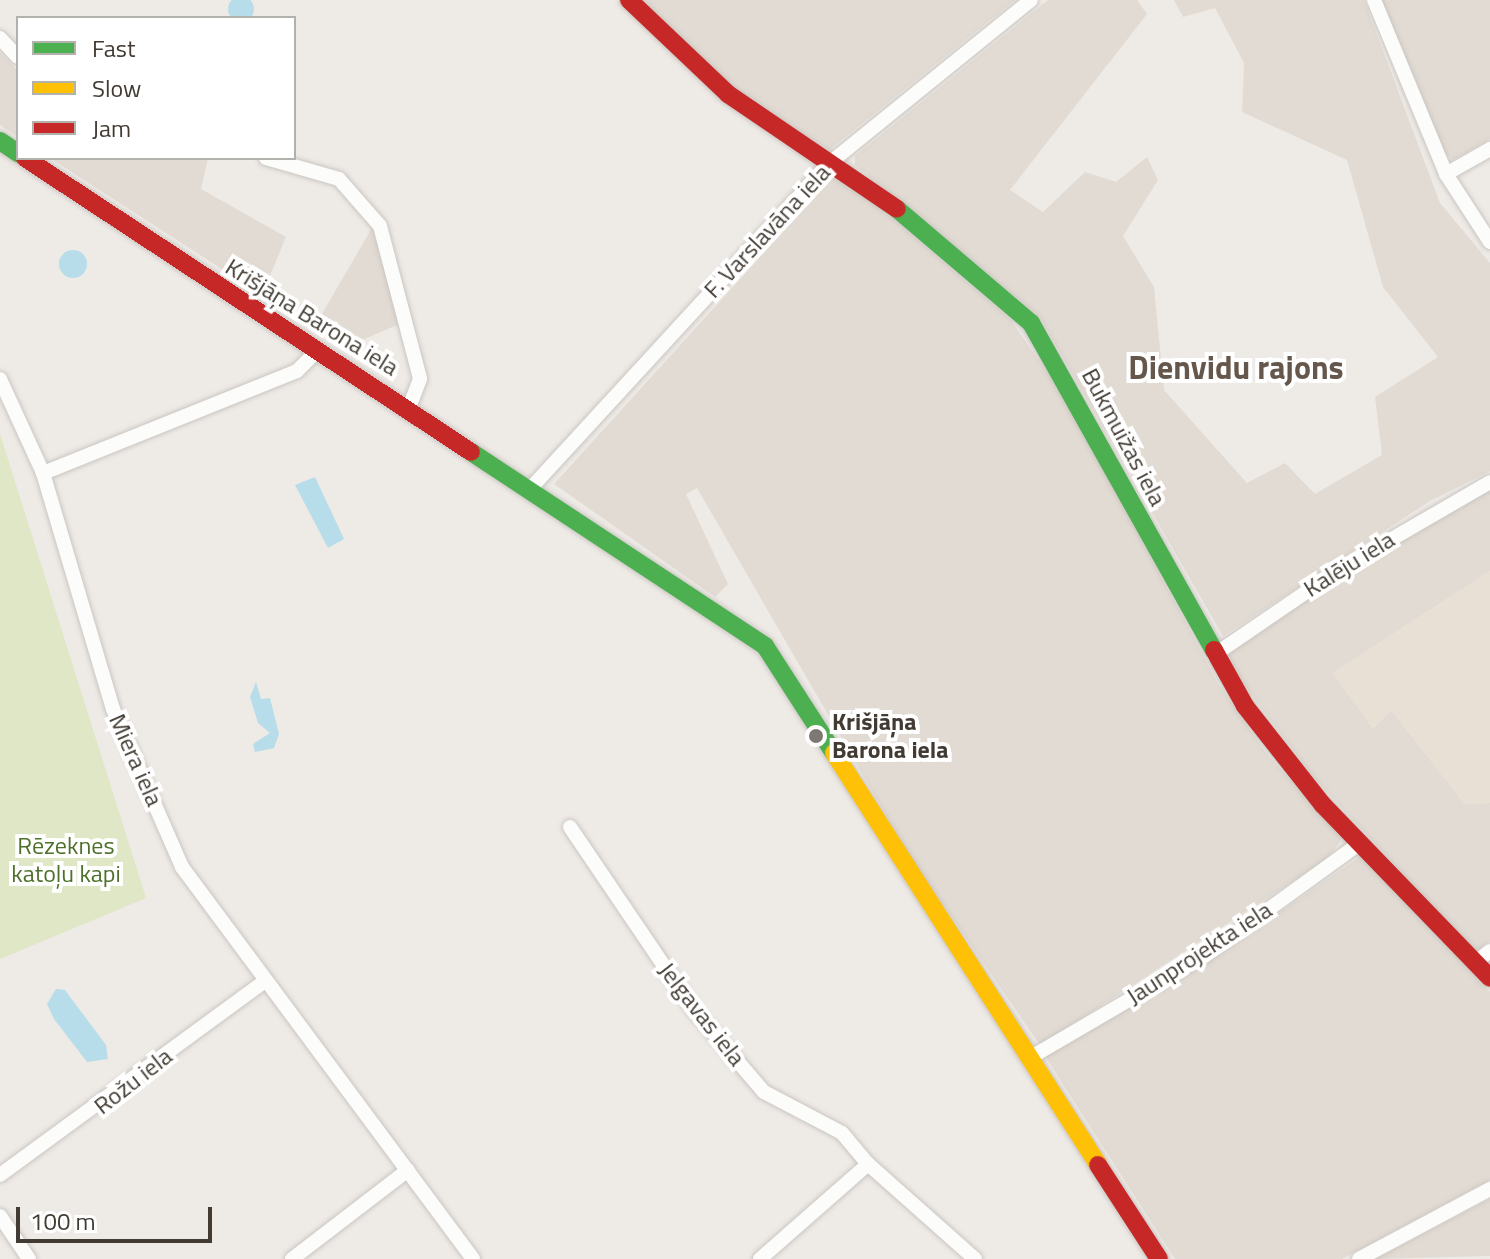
<!DOCTYPE html>
<html>
<head>
<meta charset="utf-8">
<style>
	body { margin:0 }
	#map { position:relative; width:1490px; height:1259px; overflow:hidden; background:#eeeae6; font-family:"Titillium Web",sans-serif }
	div>[style] { position:absolute }
	.residential>* { inset:0; background:#e2dbd3 }
	.education>* { inset:0; background:#e9e0d5 }
	.green>* { inset:0; background:#dfe7c6 }
	.water>* { inset:0; background:#b7ddeb }
	.round { border-radius:50% }
	.roads { filter:drop-shadow(0 0 2px #cac6c2) drop-shadow(0 0 2px #cac6c2) }
	.street>* { height:14px; margin:-7px; padding:0 7px; transform-origin:7px; border-radius:7px; background:#fcfcfb }
	.fast>* { height:18px; margin:-9px; padding:0 9px; transform-origin:9px; border-radius:9px; background:#4caf50 }
	.slow>* { height:18px; margin:-9px; padding:0 9px; transform-origin:9px; border-radius:9px; background:#ffc107 }
	.jam>* { height:18px; margin:-9px; padding:0 9px; transform-origin:9px; border-radius:9px; background:#c62828 }
	.dots>* { width:22px; height:22px; translate:-50% -50%; box-sizing:border-box; border:4px solid #fff; border-radius:50% }
	span { translate:-50% -50%; white-space:nowrap; text-align:center; line-height:1.15; -webkit-text-stroke:8px #fff; paint-order:stroke }
	.street-label { font-size:24px; color:#423b33 }
	.poi-label { font-size:24px; color:#423b33; font-weight:700 }
	.left { translate:0 -50%; text-align:left }
	.park-label { font-size:24px; color:#4e712a }
	.district-label { font-size:32px; color:#65574b; font-weight:700 }
	.legend { position:absolute; left:16px; top:16px; width:280px; height:144px; box-sizing:border-box; background:#fff; border:2px solid #b3b1ad; margin:0; padding:10px 14px; list-style:none; font-size:24px; color:#423b33 }
	.legend li { display:flex; align-items:center; gap:16px; height:40px }
	.legend b { width:40px; border:2px solid #b3b1ad }
	.scale { position:absolute; left:16px; top:1207px; width:196px; height:36px; box-sizing:border-box; border:4px solid #423b33; border-top:0; padding-left:10px; font-size:24px; line-height:28px; white-space:nowrap; color:#423b33; -webkit-text-stroke:6px #fff; paint-order:stroke }
</style>
</head>
<body>
<div id="map">
	<div class="residential">
		<div style="clip-path:polygon(633px 0,1015px 0,829px 150px,733px 91px)"></div>
		<div style="clip-path:polygon(1048px 0,1137px 0,1147px 14px,1010px 190px,1043px 212px,1085px 172px,1116px 182px,1147px 157px,1158px 180px,1123px 236px,1154px 287px,1164px 390px,1247px 483px,1285px 463px,1315px 494px,1382px 455px,1375px 397px,1438px 357px,1383px 287px,1347px 160px,1242px 112px,1244px 63px,1215px 8px,1183px 17px,1174px 0,1364px 0,1440px 203px,1490px 263px,1490px 471px,1430px 501px,1223px 636px,1040px 317px,855px 165px,855px 156px)"></div>
		<div style="clip-path:polygon(1382px 0,1490px 0,1490px 139px,1453px 160px,1442px 150px)"></div>
		<div style="clip-path:polygon(0 53px,18px 71px,18px 137px,0 125px)"></div>
		<div style="clip-path:polygon(50px 158px,208px 158px,201px 189px,286px 237px,262px 295px)"></div>
		<div style="clip-path:polygon(833px 177px,869px 198px,1010px 319px,1064px 397px,1219px 685px,1266px 753px,1342px 839px,1327px 859px,1040px 1045px,911px 858px,697px 488px,686px 494px,728px 584px,715px 597px,554px 484px)"></div>
		<div style="clip-path:polygon(373px 226px,404px 322px,341px 349px,315px 326px)"></div>
		<div style="clip-path:polygon(1490px 489px,1490px 571px,1333px 673px,1373px 728px,1391px 710px,1465px 804px,1490px 803px,1490px 941px,1475px 952px,1313px 776px,1228px 663px,1228px 647px)"></div>
		<div style="clip-path:polygon(1361px 856px,1490px 992px,1490px 1180px,1342px 1259px,1175px 1259px,1045px 1056px,1240px 940px)"></div>
		<div style="clip-path:polygon(1490px 1199px,1490px 1256px,1375px 1259px)"></div>
	</div>
	<div class="education">
		<div style="clip-path:polygon(1490px 571px,1490px 803px,1465px 804px,1391px 710px,1372px 728px,1333px 673px)"></div>
	</div>
	<div class="green">
		<div style="clip-path:polygon(0 434px,146px 898px,0 959px)"></div>
	</div>
	<div class="water">
		<div class="round" style="left:228px;top:-4px;width:26px;height:26px"></div>
		<div class="round" style="left:59px;top:250px;width:28px;height:28px"></div>
		<div style="clip-path:polygon(315px 477px,344px 539px,328px 548px,295px 485px)"></div>
		<div style="clip-path:polygon(256px 682px,261px 699px,270px 698px,279px 734px,274px 748px,255px 752px,253px 744px,270px 733px,258px 723px,250px 697px)"></div>
		<div style="clip-path:polygon(56px 989px,65px 990px,106px 1045px,108px 1059px,87px 1062px,54px 1019px,47px 1004px)"></div>
	</div>
	<div class="roads">
		<div class="street">
			<div style="left:1374px;top:0;width:188px;rotate:67.5deg"></div>
			<div style="left:1446px;top:174px;width:81px;rotate:57.1deg"></div>
			<div style="left:0;top:38px;width:26px;rotate:47deg"></div>
			<div style="left:266px;top:158px;width:76px;rotate:16deg"></div>
			<div style="left:339px;top:179px;width:62px;rotate:48.9deg"></div>
			<div style="left:380px;top:226px;width:158px;rotate:75.3deg"></div>
			<div style="left:420px;top:379px;width:30px;rotate:111deg"></div>
			<div style="left:1446px;top:174px;width:51px;rotate:-29.6deg"></div>
			<div style="left:317px;top:351px;width:28px;rotate:135deg"></div>
			<div style="left:297px;top:371px;width:274px;rotate:158.1deg"></div>
			<div style="left:43px;top:473px;width:246px;rotate:73.5deg"></div>
			<div style="left:113px;top:709px;width:172px;rotate:66.4deg"></div>
			<div style="left:182px;top:867px;width:488px;rotate:53.4deg"></div>
			<div style="left:0;top:379px;width:103px;rotate:65.4deg"></div>
			<div style="left:529px;top:490px;width:446px;rotate:-47.4deg"></div>
			<div style="left:831px;top:162px;width:257px;rotate:-39deg"></div>
			<div style="left:1214px;top:655px;width:153px;rotate:-34.3deg"></div>
			<div style="left:1340px;top:569px;width:173px;rotate:-30.1deg"></div>
			<div style="left:570px;top:827px;width:220px;rotate:55.9deg"></div>
			<div style="left:693px;top:1009px;width:109px;rotate:49.5deg"></div>
			<div style="left:764px;top:1092px;width:88px;rotate:27.7deg"></div>
			<div style="left:842px;top:1133px;width:40px;rotate:50deg"></div>
			<div style="left:1475px;top:963px;width:19px;rotate:-39deg"></div>
			<div style="left:1033px;top:1056px;width:198px;rotate:-30.3deg"></div>
			<div style="left:1204px;top:956px;width:193px;rotate:-35.9deg"></div>
			<div style="left:0;top:1175px;width:325px;rotate:-36.2deg"></div>
			<div style="left:0;top:1216px;width:52px;rotate:56deg"></div>
			<div style="left:292px;top:1259px;width:146px;rotate:-37.5deg"></div>
			<div style="left:760px;top:1259px;width:144px;rotate:-41.3deg"></div>
			<div style="left:868px;top:1164px;width:143px;rotate:41.6deg"></div>
			<div style="left:1359px;top:1259px;width:149px;rotate:-28.1deg"></div>
		</div>
		<div class="fast">
			<div style="left:0;top:141px;width:22px;rotate:34deg"></div>
			<div style="left:897px;top:209px;width:176px;rotate:40.4deg"></div>
			<div style="left:1031px;top:323px;width:375px;rotate:60.8deg"></div>
			<div style="left:471px;top:452px;width:352px;rotate:33.4deg"></div>
			<div style="left:765px;top:646px;width:127px;rotate:57.2deg"></div>
		</div>
		<div class="slow">
			<div style="left:834px;top:753px;width:489px;rotate:57.3deg"></div>
		</div>
		<div class="jam">
			<div style="left:629px;top:0;width:137px;rotate:43.5deg"></div>
			<div style="left:728px;top:94px;width:204px;rotate:34.2deg"></div>
			<div style="left:25px;top:158px;width:534px;rotate:33.39deg"></div>
			<div style="left:1214px;top:650px;width:64px;rotate:61deg"></div>
			<div style="left:1245px;top:706px;width:126px;rotate:51.8deg"></div>
			<div style="left:1323px;top:805px;width:240px;rotate:46deg"></div>
			<div style="left:1098px;top:1165px;width:112px;rotate:57deg"></div>
		</div>
	</div>
	<div class="dots">
		<div style="left:816px;top:736px;background:#7e7872"></div>
	</div>
	<div class="street-label">
		<span style="left:767px;top:231px;rotate:-47deg">F. Varslavāna iela</span>
		<span style="left:312px;top:317px;rotate:32deg">Krišjāņa Barona iela</span>
		<span style="left:1124px;top:437px;rotate:62deg">Bukmuižas iela</span>
		<span style="left:1349px;top:564px;rotate:-32deg">Kalēju iela</span>
		<span style="left:136px;top:760px;rotate:66deg">Miera iela</span>
		<span style="left:1199px;top:953px;rotate:-33deg">Jaunprojekta iela</span>
		<span style="left:702px;top:1014px;rotate:52deg">Jelgavas iela</span>
		<span style="left:133px;top:1081px;rotate:-38deg">Rožu iela</span>
	</div>
	<div class="poi-label">
		<span class="left" style="left:832px;top:736px">Krišjāņa<br>Barona iela</span>
	</div>
	<div class="park-label">
		<span style="left:66px;top:860px">Rēzeknes<br>katoļu kapi</span>
	</div>
	<div class="district-label">
		<span style="left:1236px;top:367px">Dienvidu rajons</span>
	</div>
	<ul class="legend">
	<li><b style="height:10px;background:#4caf50"></b>Fast</li>
	<li><b style="height:10px;background:#ffc107"></b>Slow</li>
	<li><b style="height:10px;background:#c62828"></b>Jam</li>
	</ul>
	<div class="scale">100 m</div>
</div>
</body>
</html>
